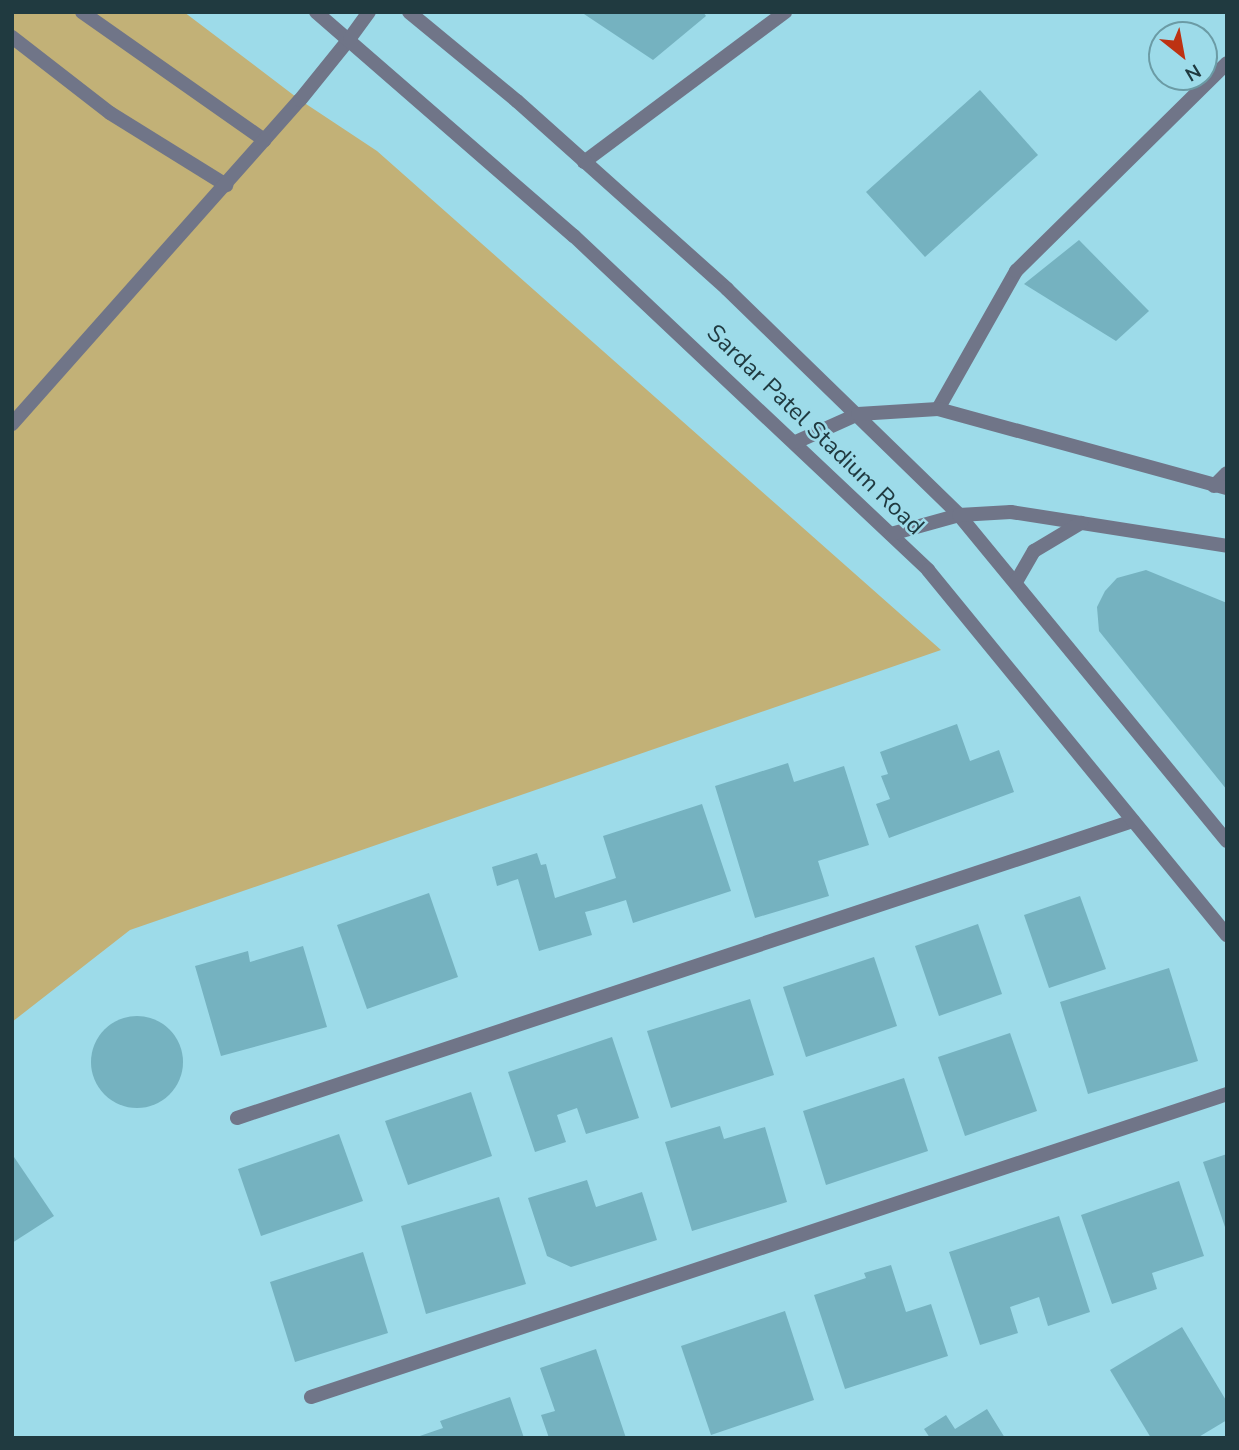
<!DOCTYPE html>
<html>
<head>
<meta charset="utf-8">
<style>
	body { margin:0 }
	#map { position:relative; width:1239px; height:1450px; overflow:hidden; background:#9ddbe9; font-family:"Nunito Sans",sans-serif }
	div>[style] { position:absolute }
	.green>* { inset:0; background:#c2b177 }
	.building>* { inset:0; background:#75b2c0 }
	.round { border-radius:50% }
	.service>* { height:14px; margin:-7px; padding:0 7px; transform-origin:7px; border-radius:7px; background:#707588 }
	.minor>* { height:14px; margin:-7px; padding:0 7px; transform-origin:7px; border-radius:7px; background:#707588 }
	.tertiary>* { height:14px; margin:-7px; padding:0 7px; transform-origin:7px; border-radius:7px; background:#707588 }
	span { translate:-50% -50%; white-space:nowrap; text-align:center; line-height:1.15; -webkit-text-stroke:5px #9ddbe9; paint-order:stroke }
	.street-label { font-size:24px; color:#203a40 }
	.frame { position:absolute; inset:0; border:14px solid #203a40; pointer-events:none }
	.north { position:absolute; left:1148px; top:21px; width:70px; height:70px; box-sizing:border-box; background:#9ddbe9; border:2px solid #6b9ba5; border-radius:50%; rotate:149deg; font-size:19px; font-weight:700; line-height:28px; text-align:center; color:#203a40 }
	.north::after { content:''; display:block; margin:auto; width:24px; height:32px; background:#bd3212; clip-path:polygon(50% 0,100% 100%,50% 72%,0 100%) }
</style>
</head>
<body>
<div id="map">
	<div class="green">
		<div style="clip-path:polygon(12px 12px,184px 12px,300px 100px,377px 151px,941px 650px,130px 930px,12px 1022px)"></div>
	</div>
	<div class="building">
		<div style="clip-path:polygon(581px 12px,703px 12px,706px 16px,653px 60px)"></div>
		<div style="clip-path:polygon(980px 90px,1038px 155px,925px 257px,866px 192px)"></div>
		<div style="clip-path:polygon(1079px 240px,1149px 311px,1116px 341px,1024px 284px)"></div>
		<div style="clip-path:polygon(1146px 570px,1227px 603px,1227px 790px,1099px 631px,1097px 607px,1105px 591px,1117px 578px)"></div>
		<div style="clip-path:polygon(957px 724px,970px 761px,999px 750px,1014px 792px,889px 838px,876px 804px,890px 799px,881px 776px,888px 774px,880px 752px)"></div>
		<div style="clip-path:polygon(788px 763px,794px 782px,844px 766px,869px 845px,818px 861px,829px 896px,755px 918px,715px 786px)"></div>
		<div style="clip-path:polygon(702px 804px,731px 891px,633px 923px,626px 900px,597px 909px,585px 912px,592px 935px,539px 951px,518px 879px,497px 886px,492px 867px,537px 853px,541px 865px,546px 864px,555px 898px,616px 878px,603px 836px)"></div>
		<div style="clip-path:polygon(429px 893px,458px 977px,367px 1009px,337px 925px)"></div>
		<div style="clip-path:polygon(1080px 896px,1106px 969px,1049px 988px,1024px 915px)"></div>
		<div style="clip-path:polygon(978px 924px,1002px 994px,939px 1016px,915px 946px)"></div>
		<div style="clip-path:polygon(303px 946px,327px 1027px,221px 1056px,195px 966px,248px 951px,250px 962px)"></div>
		<div style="clip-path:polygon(874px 957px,897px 1026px,806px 1057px,783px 987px)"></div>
		<div style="clip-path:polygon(1169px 968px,1198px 1061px,1088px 1094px,1060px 1002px)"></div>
		<div style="clip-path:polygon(750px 999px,774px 1075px,671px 1108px,647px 1031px)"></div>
		<div class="round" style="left:91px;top:1016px;width:92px;height:92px"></div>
		<div style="clip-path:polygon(1010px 1033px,1037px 1111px,965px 1136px,938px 1057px)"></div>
		<div style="clip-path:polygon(612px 1037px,639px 1118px,586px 1134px,577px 1108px,557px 1115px,566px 1142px,535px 1152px,508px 1072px)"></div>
		<div style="clip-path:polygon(904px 1078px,928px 1151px,826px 1185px,803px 1111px)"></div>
		<div style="clip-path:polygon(471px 1092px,492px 1156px,408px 1185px,385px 1121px)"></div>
		<div style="clip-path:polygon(720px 1126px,724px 1139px,765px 1127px,787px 1202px,692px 1231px,665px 1142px)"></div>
		<div style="clip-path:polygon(339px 1134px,363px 1201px,261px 1236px,238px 1169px)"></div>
		<div style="clip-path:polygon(12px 1154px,54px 1216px,12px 1243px)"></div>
		<div style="clip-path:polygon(1227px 1154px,1227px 1230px,1226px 1230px,1203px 1162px)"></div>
		<div style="clip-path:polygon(587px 1180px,596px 1207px,642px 1192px,657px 1240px,571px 1267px,547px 1256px,528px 1198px)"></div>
		<div style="clip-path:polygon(1179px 1181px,1204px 1256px,1152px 1273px,1157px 1289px,1112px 1304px,1081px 1215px)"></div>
		<div style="clip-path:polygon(499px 1197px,526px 1284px,426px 1314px,401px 1226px)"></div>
		<div style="clip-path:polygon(1059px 1216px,1090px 1312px,1048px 1326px,1039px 1297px,1010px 1307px,1018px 1333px,980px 1345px,949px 1252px)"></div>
		<div style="clip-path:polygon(363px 1252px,388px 1333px,295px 1362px,270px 1282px)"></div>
		<div style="clip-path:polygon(891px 1265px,906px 1312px,931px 1304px,948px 1356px,845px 1389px,814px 1295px,866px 1278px,864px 1273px)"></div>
		<div style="clip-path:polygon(785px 1311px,814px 1400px,711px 1435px,681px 1346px)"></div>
		<div style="clip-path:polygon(1182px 1327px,1227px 1402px,1227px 1420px,1197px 1438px,1151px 1438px,1110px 1370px)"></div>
		<div style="clip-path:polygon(596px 1349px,626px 1438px,549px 1438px,541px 1415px,555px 1411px,540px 1368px)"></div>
		<div style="clip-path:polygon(510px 1397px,524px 1438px,414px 1438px,443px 1428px,440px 1421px)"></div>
		<div style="clip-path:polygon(987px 1409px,1005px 1438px,930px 1438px,924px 1429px,946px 1415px,955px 1429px)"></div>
	</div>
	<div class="service">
		<div style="left:82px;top:12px;width:223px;rotate:35.1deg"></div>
		<div style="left:12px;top:37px;width:124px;rotate:37.8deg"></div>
		<div style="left:110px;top:113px;width:137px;rotate:31.8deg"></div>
		<div style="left:12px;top:424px;width:433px;rotate:-48.4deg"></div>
		<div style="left:300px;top:100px;width:80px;rotate:-51.1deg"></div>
	</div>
	<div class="minor">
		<div style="left:584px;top:162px;width:251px;rotate:-36.7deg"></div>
		<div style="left:938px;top:409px;width:159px;rotate:-60.5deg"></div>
		<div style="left:1016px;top:271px;width:296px;rotate:-44.6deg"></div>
		<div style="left:1214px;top:486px;width:18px;rotate:-45deg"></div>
		<div style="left:237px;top:1118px;width:944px;rotate:-18.34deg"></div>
		<div style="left:311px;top:1397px;width:965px;rotate:-18.3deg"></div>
	</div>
	<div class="tertiary">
		<div style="left:316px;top:12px;width:342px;rotate:41deg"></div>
		<div style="left:574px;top:236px;width:487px;rotate:43.3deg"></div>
		<div style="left:928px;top:570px;width:472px;rotate:50.7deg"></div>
		<div style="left:409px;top:12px;width:140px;rotate:39.5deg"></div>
		<div style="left:517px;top:101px;width:282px;rotate:41.8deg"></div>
		<div style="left:727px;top:289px;width:324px;rotate:44.2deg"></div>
		<div style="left:959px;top:515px;width:422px;rotate:50.6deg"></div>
		<div style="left:350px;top:38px;width:32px;rotate:-54deg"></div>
		<div style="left:796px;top:442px;width:68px;rotate:-24.3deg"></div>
		<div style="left:858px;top:414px;width:80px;rotate:-3.6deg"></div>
		<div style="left:938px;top:409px;width:300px;rotate:15.3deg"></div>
		<div style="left:891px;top:534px;width:71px;rotate:-15.6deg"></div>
		<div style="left:959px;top:515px;width:52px;rotate:-3.3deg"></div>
		<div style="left:1011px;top:512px;width:219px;rotate:8.9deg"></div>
		<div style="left:1016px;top:582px;width:36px;rotate:-60deg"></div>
		<div style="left:1034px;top:551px;width:55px;rotate:-30.8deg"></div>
	</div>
	<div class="street-label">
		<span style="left:815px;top:430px;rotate:44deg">Sardar Patel Stadium Road</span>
	</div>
	<div class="frame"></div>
	<div class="north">N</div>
</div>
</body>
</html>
